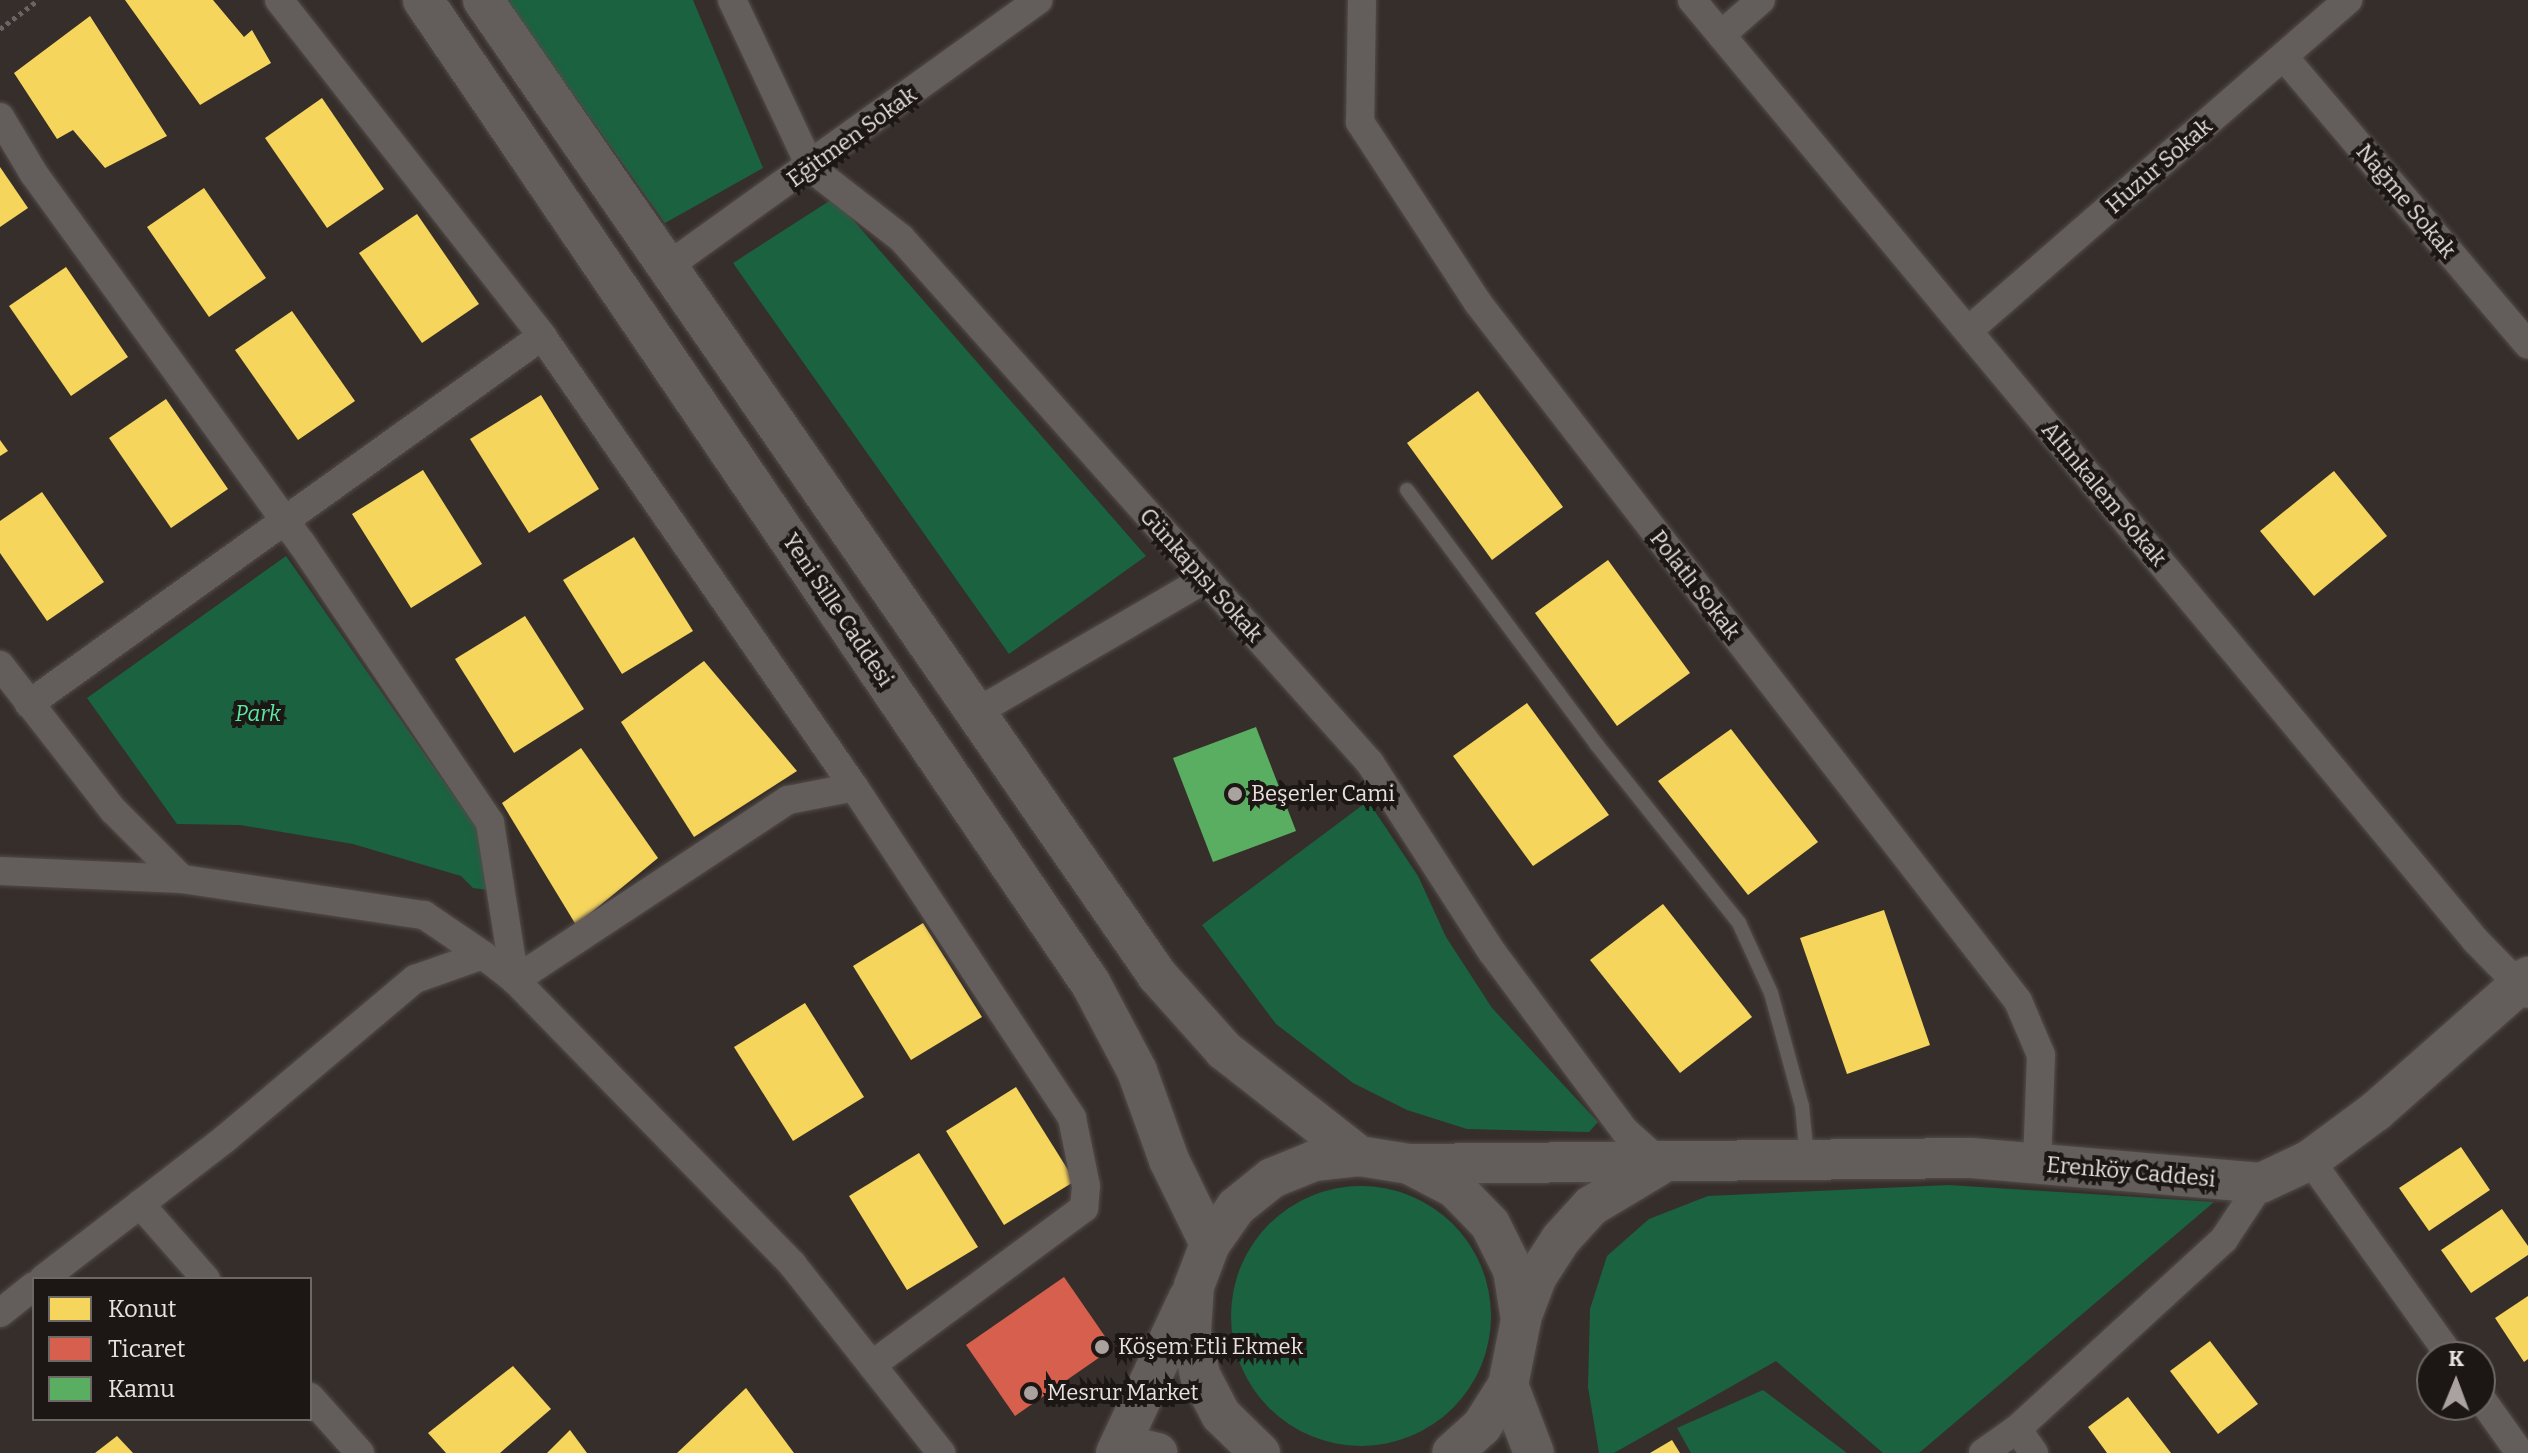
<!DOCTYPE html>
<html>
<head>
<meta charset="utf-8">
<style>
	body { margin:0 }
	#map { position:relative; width:2528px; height:1453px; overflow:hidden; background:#362e2a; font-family:Bitter,serif }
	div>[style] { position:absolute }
	.green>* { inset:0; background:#1b6241 }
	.round { border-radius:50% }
	.homes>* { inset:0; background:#f6d55c }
	.shops>* { inset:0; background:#d6604d }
	.public>* { inset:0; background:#5aae61 }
	.path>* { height:5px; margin-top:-2.5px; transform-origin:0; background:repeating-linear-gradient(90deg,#6a6462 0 4px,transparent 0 8px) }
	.roads { filter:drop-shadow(0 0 2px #524b48) drop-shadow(0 0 2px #524b48) }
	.lane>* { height:14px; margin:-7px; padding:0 7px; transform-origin:7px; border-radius:7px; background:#635e5b }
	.street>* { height:28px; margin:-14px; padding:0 14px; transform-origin:14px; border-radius:14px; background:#635e5b }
	.secondary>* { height:40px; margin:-20px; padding:0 20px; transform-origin:20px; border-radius:20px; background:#635e5b }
	.dots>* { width:22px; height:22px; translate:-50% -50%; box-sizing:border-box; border:4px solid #1c1714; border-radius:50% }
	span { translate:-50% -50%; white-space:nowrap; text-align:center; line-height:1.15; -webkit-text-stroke:8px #1c1714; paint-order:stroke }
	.street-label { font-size:22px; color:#e9e1dd }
	.park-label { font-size:22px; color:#57e8a3; font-style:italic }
	.poi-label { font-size:22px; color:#e9e1dd }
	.left { translate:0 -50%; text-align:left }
	.legend { position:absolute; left:32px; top:1277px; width:280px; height:144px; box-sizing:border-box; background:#1c1714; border:2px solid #6e6864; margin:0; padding:10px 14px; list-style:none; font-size:24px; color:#e9e1dd }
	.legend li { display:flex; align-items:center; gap:16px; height:40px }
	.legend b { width:40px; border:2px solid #6e6864 }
	.north { position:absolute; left:2416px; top:1341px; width:80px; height:80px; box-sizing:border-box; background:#1c1714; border:2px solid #6e6864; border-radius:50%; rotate:1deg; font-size:22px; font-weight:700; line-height:32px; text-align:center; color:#e9e1dd }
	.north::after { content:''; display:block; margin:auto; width:28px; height:36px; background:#aaa29e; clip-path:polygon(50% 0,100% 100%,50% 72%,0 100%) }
</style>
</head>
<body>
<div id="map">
	<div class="green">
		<div style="clip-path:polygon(506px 0,693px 0,763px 168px,665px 223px)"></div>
		<div style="clip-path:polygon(834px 198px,1146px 556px,1009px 654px,733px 263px)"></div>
		<div style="clip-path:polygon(286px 556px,499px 860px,488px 890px,473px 888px,461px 876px,353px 844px,240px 825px,177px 824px,87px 698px)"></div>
		<div style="clip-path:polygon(1368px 801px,1418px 876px,1446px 937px,1492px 1008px,1598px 1122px,1589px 1132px,1467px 1129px,1407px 1110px,1353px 1083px,1276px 1024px,1202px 925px)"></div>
		<div style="clip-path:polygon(1949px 1185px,2214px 1202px,1919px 1453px,1883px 1453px,1776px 1361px,1614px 1453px,1599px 1453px,1588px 1387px,1590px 1309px,1607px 1256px,1649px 1219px,1708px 1196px)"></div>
		<div class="round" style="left:1231px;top:1186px;width:260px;height:260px"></div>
		<div style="clip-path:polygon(1763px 1390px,1847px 1453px,1691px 1453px,1677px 1428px)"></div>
	</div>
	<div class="homes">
		<div style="clip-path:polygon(125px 0,213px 0,244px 37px,252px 30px,271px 63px,200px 105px)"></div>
		<div style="clip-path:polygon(90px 16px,167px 136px,105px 168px,73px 130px,57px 139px,14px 73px)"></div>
		<div style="clip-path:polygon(322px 98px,384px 189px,327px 228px,265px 138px)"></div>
		<div style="clip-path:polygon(0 167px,28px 208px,0 227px)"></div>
		<div style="clip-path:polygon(204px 188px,266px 278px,209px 317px,147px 227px)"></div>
		<div style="clip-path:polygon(417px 214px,479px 304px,422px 343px,359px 253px)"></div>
		<div style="clip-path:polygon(66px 267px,128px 357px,71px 396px,9px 306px)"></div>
		<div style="clip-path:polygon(292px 311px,355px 401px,298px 440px,235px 350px)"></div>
		<div style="clip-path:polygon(1478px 391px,1563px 507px,1492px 560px,1407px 443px)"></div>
		<div style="clip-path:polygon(541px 395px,599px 489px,529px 533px,470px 439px)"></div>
		<div style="clip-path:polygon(166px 399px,228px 489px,171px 528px,109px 438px)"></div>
		<div style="clip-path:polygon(0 440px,8px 451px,0 456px)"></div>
		<div style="clip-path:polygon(423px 470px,482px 564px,411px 608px,352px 514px)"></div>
		<div style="clip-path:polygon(2334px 471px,2387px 536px,2314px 596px,2260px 531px)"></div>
		<div style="clip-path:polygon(42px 492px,104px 582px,47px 621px,0 553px,0 521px)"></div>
		<div style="clip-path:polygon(634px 537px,693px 631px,622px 674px,563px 580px)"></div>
		<div style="clip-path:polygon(1608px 560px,1690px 673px,1617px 726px,1535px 613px)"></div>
		<div style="clip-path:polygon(525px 616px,584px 709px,514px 753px,455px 659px)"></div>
		<div style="clip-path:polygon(704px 661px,797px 771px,694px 837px,621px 722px)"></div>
		<div style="clip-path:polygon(1527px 703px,1609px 815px,1533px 866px,1453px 756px)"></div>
		<div style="clip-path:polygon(1731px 729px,1818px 842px,1748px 895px,1658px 781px)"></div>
		<div style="clip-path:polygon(581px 748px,658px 858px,576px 925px,502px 803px)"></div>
		<div style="clip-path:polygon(1663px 904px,1752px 1017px,1680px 1073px,1590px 960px)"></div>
		<div style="clip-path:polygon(1884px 910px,1930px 1045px,1847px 1074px,1800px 938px)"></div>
		<div style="clip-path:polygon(923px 923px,982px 1017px,911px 1060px,853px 966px)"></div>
		<div style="clip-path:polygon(805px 1003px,864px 1097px,793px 1141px,734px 1047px)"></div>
		<div style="clip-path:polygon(1016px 1087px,1075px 1181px,1004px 1225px,946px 1131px)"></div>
		<div style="clip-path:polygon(2461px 1147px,2490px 1190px,2429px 1231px,2399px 1188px)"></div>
		<div style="clip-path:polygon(919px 1153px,978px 1247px,907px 1290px,849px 1196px)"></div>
		<div style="clip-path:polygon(2502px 1209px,2528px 1246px,2528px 1255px,2471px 1293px,2441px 1250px)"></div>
		<div style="clip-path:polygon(2528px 1296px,2528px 1359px,2524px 1362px,2495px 1318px)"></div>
		<div style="clip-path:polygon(2210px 1341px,2258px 1404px,2218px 1434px,2170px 1371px)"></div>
		<div style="clip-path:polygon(513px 1366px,551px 1409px,500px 1453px,446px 1453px,428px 1433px)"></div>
		<div style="clip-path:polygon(746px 1388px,794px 1453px,677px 1453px)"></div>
		<div style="clip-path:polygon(2128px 1397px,2171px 1453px,2107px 1453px,2088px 1427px)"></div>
		<div style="clip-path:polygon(570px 1430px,587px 1453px,547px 1453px)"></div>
		<div style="clip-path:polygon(117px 1436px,133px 1453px,95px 1453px)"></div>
		<div style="clip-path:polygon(1672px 1440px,1680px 1453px,1650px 1453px)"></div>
	</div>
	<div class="shops">
		<div style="clip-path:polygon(1064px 1277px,1113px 1348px,1015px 1416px,966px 1345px)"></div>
	</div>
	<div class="public">
		<div style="clip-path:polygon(1256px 727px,1296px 831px,1213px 862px,1173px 758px)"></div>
	</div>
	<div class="path">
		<div style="left:0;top:29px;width:48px;rotate:-37.3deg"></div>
	</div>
	<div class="roads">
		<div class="lane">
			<div style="left:1407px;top:490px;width:318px;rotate:53.3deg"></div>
			<div style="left:1597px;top:745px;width:228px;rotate:51.4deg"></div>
			<div style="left:1739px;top:923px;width:77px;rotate:65.4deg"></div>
			<div style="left:1771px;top:993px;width:117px;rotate:74.7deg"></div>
			<div style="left:1802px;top:1106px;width:52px;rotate:84.5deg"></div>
		</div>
		<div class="street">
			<div style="left:279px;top:0;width:427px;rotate:51.9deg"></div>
			<div style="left:542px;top:336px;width:548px;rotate:55.32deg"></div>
			<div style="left:854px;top:787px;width:396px;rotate:56.6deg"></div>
			<div style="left:1072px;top:1118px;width:69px;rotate:78.4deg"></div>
			<div style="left:1086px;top:1186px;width:22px;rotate:95deg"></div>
			<div style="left:1084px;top:1208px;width:264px;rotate:143.5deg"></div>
			<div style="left:732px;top:0;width:186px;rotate:64.8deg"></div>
			<div style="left:811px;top:168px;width:114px;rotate:37.9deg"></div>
			<div style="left:901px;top:238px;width:704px;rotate:48.22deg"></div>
			<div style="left:1370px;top:763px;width:225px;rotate:57.2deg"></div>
			<div style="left:1492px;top:952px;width:223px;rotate:53.4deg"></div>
			<div style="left:1625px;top:1131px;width:50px;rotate:41.7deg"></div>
			<div style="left:1362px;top:0;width:122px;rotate:90.9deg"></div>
			<div style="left:1360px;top:122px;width:216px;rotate:56.9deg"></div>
			<div style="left:1478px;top:303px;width:882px;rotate:52.27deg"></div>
			<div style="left:2018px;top:1001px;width:59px;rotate:66.9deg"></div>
			<div style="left:2041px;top:1055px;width:109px;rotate:92.1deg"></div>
			<div style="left:1692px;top:0;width:1225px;rotate:50.2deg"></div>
			<div style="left:2476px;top:941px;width:74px;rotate:45.5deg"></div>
			<div style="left:1721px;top:35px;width:53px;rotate:-41.2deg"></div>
			<div style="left:2284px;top:57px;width:377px;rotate:49.7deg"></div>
			<div style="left:0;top:117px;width:66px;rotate:59.2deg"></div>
			<div style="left:34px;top:174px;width:457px;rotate:54.1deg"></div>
			<div style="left:302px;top:544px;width:336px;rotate:56deg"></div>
			<div style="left:490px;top:823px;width:159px;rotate:81deg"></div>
			<div style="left:664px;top:269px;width:461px;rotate:-35.7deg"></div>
			<div style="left:1969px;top:330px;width:503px;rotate:-41.05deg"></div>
			<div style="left:0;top:665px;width:184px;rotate:52.1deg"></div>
			<div style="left:113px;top:810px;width:98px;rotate:45deg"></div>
			<div style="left:29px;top:704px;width:631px;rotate:-35.65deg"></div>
			<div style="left:975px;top:713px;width:266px;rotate:-30.2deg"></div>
			<div style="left:0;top:871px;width:182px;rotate:2.5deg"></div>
			<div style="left:182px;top:879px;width:245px;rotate:8.5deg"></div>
			<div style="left:424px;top:915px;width:71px;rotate:34.1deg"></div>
			<div style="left:515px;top:980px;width:327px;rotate:-33.4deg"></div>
			<div style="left:788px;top:800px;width:67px;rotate:-11.1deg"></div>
			<div style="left:2310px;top:1160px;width:242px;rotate:54.4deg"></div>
			<div style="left:140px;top:1204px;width:100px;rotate:48.7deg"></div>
			<div style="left:43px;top:1279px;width:231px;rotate:-37.6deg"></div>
			<div style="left:226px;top:1138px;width:247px;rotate:-40.1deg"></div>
			<div style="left:415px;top:979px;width:72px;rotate:-19.4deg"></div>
			<div style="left:483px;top:955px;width:41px;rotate:38deg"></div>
			<div style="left:515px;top:980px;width:397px;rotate:45.7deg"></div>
			<div style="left:792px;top:1264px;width:241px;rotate:51.7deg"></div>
			<div style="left:0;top:1313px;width:43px;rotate:-38.5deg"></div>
			<div style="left:310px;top:1397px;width:75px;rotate:48.2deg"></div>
			<div style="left:2480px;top:1397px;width:69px;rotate:54.5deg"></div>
			<div style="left:1983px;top:1453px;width:42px;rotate:-35.2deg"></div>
			<div style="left:2034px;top:1453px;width:29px;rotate:-125deg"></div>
			<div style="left:2017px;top:1429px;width:281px;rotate:-42.5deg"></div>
			<div style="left:2224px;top:1239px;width:67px;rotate:-56.5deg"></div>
		</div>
		<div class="secondary">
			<div style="left:423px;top:0;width:1189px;rotate:55.83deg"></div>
			<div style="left:1091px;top:984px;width:98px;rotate:62.1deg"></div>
			<div style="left:1137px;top:1071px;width:95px;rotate:70.2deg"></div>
			<div style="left:1169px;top:1160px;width:93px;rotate:64deg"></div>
			<div style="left:483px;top:0;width:1185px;rotate:55.34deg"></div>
			<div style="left:1157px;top:975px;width:101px;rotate:48.2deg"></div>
			<div style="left:1224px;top:1050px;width:172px;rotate:38.1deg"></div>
			<div style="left:1409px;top:1164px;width:562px;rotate:-0.61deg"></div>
			<div style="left:1971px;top:1158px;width:291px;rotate:4.9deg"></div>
			<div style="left:2261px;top:1183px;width:54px;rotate:-25.1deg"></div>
			<div style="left:2310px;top:1160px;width:82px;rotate:-36.6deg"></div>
			<div style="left:2376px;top:1111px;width:203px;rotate:-41.4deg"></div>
			<div style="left:1521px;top:1318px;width:45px;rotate:-69.1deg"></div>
			<div style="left:1537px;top:1276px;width:44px;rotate:-57deg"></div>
			<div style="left:1561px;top:1239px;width:45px;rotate:-47.7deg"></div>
			<div style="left:1591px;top:1206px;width:78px;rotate:-30.8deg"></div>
			<div style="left:1508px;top:1385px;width:73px;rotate:69.1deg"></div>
			<div style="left:1116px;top:1453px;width:172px;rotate:-64.9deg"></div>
			<div style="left:1120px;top:1453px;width:17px;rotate:-17deg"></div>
			<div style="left:1136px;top:1448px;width:22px;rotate:13deg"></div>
			<div style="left:1260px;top:1453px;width:54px;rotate:-135.7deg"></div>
			<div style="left:1221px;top:1415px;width:45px;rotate:-117.7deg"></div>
			<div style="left:1200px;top:1375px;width:45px;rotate:-101.6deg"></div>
			<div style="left:1191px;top:1331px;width:45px;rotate:-86.2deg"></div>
			<div style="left:1194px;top:1286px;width:45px;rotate:-69.1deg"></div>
			<div style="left:1210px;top:1244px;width:45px;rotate:-54.9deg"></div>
			<div style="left:1236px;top:1207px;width:46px;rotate:-38.9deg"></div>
			<div style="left:1272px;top:1178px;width:45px;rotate:-22deg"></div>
			<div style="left:1314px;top:1161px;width:45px;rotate:-6.3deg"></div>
			<div style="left:1359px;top:1156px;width:51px;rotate:9.1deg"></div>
			<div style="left:1409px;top:1164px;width:52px;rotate:27.6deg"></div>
			<div style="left:1455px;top:1188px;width:50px;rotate:45.8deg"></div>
			<div style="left:1490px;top:1224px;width:51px;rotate:63.4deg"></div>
			<div style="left:1513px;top:1270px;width:51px;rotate:80.9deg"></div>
			<div style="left:1521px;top:1320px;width:66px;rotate:101.3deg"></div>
			<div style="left:1508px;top:1385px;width:49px;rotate:122.4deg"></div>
			<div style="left:1482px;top:1426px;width:40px;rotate:138deg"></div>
		</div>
	</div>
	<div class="dots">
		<div style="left:1235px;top:794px;background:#aaa29e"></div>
		<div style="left:1102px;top:1347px;background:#aaa29e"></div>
		<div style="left:1031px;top:1393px;background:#aaa29e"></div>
	</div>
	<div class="street-label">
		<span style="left:852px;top:137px;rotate:-36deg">Eğitmen Sokak</span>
		<span style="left:2159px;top:166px;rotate:-41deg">Huzur Sokak</span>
		<span style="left:2406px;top:201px;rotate:50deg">Nağme Sokak</span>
		<span style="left:2104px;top:494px;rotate:50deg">Altınkalem Sokak</span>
		<span style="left:1201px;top:575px;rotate:48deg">Günkapısı Sokak</span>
		<span style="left:1695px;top:585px;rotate:52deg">Polatlı Sokak</span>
		<span style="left:838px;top:610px;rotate:56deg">Yeni Sille Caddesi</span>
		<span style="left:2131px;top:1172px;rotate:5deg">Erenköy Caddesi</span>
	</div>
	<div class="park-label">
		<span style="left:258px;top:714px">Park</span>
	</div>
	<div class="poi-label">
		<span class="left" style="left:1251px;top:794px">Beşerler Cami</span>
		<span class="left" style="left:1118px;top:1347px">Köşem Etli Ekmek</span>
		<span class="left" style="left:1047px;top:1393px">Mesrur Market</span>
	</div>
	<ul class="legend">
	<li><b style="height:22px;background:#f6d55c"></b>Konut</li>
	<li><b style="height:22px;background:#d6604d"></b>Ticaret</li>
	<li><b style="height:22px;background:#5aae61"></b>Kamu</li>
	</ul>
	<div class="north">K</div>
</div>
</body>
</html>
